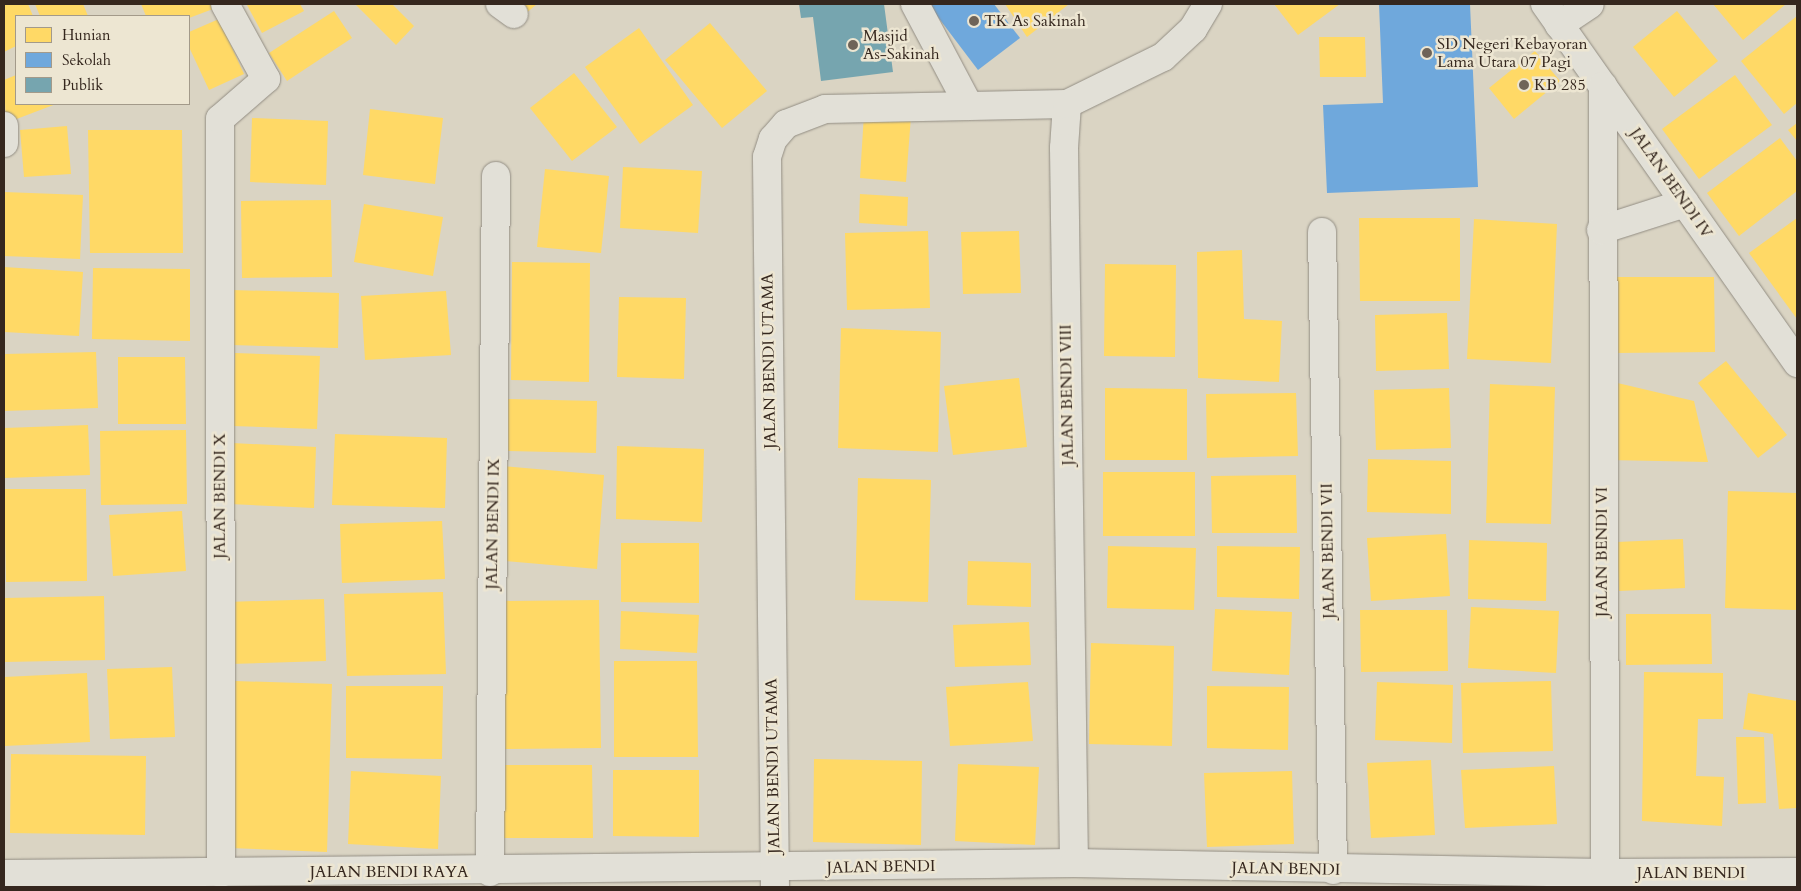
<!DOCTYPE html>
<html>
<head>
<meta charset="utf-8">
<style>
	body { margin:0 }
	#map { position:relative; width:1801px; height:891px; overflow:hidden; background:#dad4c3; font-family:Cardo,serif }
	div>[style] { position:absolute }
	.homes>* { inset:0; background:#ffd966 }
	.schools>* { inset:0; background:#6fa8dc }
	.public>* { inset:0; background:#76a5af }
	.roads { filter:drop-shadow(0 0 1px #928d83) drop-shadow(0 0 1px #928d83) }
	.minor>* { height:28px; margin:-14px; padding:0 14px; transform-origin:14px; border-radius:14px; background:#e2e0d7 }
	.dots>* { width:14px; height:14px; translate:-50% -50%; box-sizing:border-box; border:2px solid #ede6d2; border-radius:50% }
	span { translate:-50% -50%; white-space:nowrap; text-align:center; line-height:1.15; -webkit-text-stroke:5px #ede6d2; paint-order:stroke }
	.poi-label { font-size:16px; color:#35271e }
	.left { translate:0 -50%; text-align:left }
	.street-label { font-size:16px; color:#35271e }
	.frame { position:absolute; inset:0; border:5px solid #35271e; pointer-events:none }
	.legend { position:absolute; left:15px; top:15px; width:175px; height:90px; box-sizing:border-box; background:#ede6d2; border:1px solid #a39a8a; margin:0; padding:6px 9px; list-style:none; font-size:15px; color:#35271e }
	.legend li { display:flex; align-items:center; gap:10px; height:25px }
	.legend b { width:25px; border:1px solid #a39a8a }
</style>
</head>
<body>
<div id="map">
	<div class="homes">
		<div style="clip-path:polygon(4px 4px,28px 4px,33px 16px,16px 16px,16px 46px,4px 52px)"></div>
		<div style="clip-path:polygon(35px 4px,83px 4px,88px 16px,40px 16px)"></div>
		<div style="clip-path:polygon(141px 4px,211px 4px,213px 9px,189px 18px,146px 16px)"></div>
		<div style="clip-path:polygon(300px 4px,304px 11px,262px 33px,247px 5px)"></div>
		<div style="clip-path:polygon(355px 4px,392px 4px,414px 26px,396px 45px)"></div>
		<div style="clip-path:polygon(517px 4px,537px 4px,525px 14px)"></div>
		<div style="clip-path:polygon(1005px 4px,1069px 4px,1027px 37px)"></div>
		<div style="clip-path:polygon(1274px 4px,1340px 4px,1298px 35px)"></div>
		<div style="clip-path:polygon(1713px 4px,1786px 4px,1743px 40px)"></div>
		<div style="clip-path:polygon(334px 11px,352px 38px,287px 81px,269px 53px)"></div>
		<div style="clip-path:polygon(1677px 11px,1718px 61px,1674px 97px,1633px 47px)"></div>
		<div style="clip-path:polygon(1797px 16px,1797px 103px,1784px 114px,1741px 61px)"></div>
		<div style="clip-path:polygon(219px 19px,244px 74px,209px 90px,189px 47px,189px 32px)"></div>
		<div style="clip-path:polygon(710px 23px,767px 91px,722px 128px,665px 60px)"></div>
		<div style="clip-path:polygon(639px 28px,693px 105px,640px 144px,585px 67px)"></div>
		<div style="clip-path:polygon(1319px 37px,1365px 37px,1366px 77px,1320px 77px)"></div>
		<div style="clip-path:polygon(1535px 51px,1560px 81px,1514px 119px,1489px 88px)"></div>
		<div style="clip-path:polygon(574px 73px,617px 127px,572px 161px,530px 108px)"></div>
		<div style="clip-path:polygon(16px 75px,16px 104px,56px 104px,6px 123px,4px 80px)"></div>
		<div style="clip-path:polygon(1735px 75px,1772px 125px,1699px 179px,1662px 129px)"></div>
		<div style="clip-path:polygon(370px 109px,443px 118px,435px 184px,363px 175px)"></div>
		<div style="clip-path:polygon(864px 114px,911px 116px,906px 182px,860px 178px)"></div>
		<div style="clip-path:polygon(252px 118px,328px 121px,326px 185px,250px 182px)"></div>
		<div style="clip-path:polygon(1797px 123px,1797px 141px,1788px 130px)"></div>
		<div style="clip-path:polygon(67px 126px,71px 174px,24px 177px,20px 130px)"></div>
		<div style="clip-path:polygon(88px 130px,182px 130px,183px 253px,90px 253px)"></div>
		<div style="clip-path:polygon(1780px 138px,1797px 161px,1797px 191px,1739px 236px,1707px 193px)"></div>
		<div style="clip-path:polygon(623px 167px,702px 171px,698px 233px,620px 228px)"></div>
		<div style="clip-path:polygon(545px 169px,609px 176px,601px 253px,537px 247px)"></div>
		<div style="clip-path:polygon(4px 192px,83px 195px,80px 259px,4px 256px)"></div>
		<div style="clip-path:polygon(860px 194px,908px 197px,907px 226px,859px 223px)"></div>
		<div style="clip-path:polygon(331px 200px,332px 277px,242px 278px,241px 201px)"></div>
		<div style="clip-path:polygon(364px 204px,443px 217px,433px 276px,354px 262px)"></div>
		<div style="clip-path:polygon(1359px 218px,1460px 218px,1460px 301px,1360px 301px)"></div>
		<div style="clip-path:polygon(1797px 218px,1797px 319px,1749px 253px)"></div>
		<div style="clip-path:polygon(1474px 219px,1557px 224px,1551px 363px,1467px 359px)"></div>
		<div style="clip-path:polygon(928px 231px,930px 308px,847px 310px,845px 233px)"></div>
		<div style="clip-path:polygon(1019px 231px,1021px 293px,963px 294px,961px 232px)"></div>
		<div style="clip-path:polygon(1242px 250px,1244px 319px,1282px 321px,1279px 382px,1198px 378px,1197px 252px)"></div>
		<div style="clip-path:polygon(512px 262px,590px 263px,589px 382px,511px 380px)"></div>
		<div style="clip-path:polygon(1105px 264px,1176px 265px,1175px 357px,1104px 356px)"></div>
		<div style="clip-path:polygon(4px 267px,83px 272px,79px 336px,4px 332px)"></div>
		<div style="clip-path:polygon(93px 268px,190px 269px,190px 341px,92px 339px)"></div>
		<div style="clip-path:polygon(1615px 277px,1714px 277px,1715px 352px,1616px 353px)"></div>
		<div style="clip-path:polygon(232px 290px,339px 293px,338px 348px,231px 345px)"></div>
		<div style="clip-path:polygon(446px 291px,451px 355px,365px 360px,361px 296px)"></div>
		<div style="clip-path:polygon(619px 297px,686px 298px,684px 379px,617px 377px)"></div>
		<div style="clip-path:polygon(1447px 313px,1449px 369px,1376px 371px,1375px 315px)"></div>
		<div style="clip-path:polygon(841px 328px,941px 332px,938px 452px,838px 448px)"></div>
		<div style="clip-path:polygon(96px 352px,98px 408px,4px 411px,4px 354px)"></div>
		<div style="clip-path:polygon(235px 353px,320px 356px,317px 429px,232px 426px)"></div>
		<div style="clip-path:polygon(118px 357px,185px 357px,186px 424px,118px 424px)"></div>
		<div style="clip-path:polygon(1726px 361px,1787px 435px,1758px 458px,1698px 383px)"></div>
		<div style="clip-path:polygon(1019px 378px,1027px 447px,953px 455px,944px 386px)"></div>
		<div style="clip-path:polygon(1609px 381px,1694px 401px,1708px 462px,1608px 460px)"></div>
		<div style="clip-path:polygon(1490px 384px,1555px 387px,1551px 524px,1486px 523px)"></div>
		<div style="clip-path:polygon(1105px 388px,1187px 389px,1187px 460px,1105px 460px)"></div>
		<div style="clip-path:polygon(1449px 388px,1451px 448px,1376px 450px,1374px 390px)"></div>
		<div style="clip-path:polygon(1296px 393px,1298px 456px,1207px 458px,1206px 394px)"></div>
		<div style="clip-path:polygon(507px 399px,597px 401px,596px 453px,507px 451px)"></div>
		<div style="clip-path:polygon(88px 425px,90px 475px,4px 478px,4px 428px)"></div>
		<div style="clip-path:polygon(186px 430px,187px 504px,101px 505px,100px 431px)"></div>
		<div style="clip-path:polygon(335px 434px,447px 438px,445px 508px,332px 505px)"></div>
		<div style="clip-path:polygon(232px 443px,316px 447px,314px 508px,230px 504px)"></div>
		<div style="clip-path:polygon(617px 446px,704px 449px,702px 522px,616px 519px)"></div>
		<div style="clip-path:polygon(1368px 459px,1451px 461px,1451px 514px,1367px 512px)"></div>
		<div style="clip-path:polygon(501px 466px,604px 475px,597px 569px,494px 560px)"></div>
		<div style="clip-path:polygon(1103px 472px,1195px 472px,1195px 536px,1103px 536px)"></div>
		<div style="clip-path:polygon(1296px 475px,1297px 533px,1212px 533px,1211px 476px)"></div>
		<div style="clip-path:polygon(858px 478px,931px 480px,928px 602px,855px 600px)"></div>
		<div style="clip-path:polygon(4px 489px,86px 489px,87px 581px,6px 582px)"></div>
		<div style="clip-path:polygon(1728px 491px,1797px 493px,1797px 610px,1725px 608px)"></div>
		<div style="clip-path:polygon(182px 511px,186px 571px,113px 576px,109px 515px)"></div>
		<div style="clip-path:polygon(442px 521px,445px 579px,342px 583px,340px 524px)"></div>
		<div style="clip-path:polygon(1446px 534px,1450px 596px,1371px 601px,1367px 538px)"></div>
		<div style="clip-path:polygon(1683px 539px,1685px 588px,1619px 591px,1617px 542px)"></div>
		<div style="clip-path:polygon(1469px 540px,1547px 543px,1546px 601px,1468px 599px)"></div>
		<div style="clip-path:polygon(621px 543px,699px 543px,699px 603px,621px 602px)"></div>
		<div style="clip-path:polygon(1108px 546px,1196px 548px,1194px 610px,1107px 608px)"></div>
		<div style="clip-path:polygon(1217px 546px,1300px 547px,1299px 599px,1217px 597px)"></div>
		<div style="clip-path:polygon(968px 561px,1031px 563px,1031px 607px,967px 605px)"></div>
		<div style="clip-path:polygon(443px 592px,446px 674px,347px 676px,344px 594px)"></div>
		<div style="clip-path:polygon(104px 596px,105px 660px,4px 662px,4px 598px)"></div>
		<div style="clip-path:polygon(324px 599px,326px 661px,229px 664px,226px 602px)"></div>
		<div style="clip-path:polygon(599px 600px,601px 748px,498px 749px,495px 601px)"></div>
		<div style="clip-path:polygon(1471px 607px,1559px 611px,1556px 673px,1468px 668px)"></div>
		<div style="clip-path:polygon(1215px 609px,1292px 612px,1289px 675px,1212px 671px)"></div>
		<div style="clip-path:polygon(1360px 610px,1447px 610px,1448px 671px,1361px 672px)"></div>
		<div style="clip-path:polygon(621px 611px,699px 615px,697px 653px,620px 649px)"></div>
		<div style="clip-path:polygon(1626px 614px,1711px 614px,1712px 664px,1626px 665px)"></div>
		<div style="clip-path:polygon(1029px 622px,1031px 665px,955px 667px,953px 625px)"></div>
		<div style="clip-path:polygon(1091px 643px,1174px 646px,1172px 746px,1089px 744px)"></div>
		<div style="clip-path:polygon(614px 661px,697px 661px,698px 757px,614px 757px)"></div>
		<div style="clip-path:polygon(172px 667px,175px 737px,110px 739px,107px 669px)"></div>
		<div style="clip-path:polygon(1644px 672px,1723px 673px,1723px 719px,1698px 719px,1696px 776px,1724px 777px,1722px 826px,1642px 821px)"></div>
		<div style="clip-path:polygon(87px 673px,90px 742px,4px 746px,4px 677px)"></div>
		<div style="clip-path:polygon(235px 681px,332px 684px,327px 852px,230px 848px)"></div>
		<div style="clip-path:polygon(1551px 681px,1553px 751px,1463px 753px,1461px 683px)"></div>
		<div style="clip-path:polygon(1028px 682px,1033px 741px,950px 746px,946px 687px)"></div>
		<div style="clip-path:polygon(1377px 682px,1453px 685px,1452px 743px,1375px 740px)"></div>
		<div style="clip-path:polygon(346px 686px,443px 686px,442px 759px,346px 758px)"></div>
		<div style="clip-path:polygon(1207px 686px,1289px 687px,1288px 750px,1207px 748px)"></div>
		<div style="clip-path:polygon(1748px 693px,1797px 701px,1797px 808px,1779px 809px,1773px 734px,1743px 729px)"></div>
		<div style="clip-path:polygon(1736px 737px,1764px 737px,1766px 803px,1738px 804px)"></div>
		<div style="clip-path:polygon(11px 754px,146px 756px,145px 835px,10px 833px)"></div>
		<div style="clip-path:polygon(814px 759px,922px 761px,921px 845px,813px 842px)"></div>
		<div style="clip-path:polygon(1431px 760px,1435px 835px,1371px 838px,1367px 763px)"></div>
		<div style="clip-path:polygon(958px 764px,1039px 767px,1035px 845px,955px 841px)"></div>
		<div style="clip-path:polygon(503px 765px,592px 765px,593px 838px,503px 838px)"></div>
		<div style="clip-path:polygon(1554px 766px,1557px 824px,1465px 828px,1461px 770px)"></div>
		<div style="clip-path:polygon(613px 770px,699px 770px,699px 837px,613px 836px)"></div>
		<div style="clip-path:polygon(351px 771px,441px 776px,438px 849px,348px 844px)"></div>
		<div style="clip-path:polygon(1292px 771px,1294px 844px,1207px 847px,1204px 773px)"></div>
	</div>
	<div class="schools">
		<div style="clip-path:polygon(928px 4px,994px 4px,1020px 38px,978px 70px)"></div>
		<div style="clip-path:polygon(1379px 4px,1470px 4px,1478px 187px,1327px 193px,1323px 105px,1383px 103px)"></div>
	</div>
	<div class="public">
		<div style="clip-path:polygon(799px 4px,884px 4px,893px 72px,821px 81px,813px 17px,801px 18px)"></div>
	</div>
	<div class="roads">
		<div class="minor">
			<div style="left:500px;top:4px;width:17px;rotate:36deg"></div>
			<div style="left:915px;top:4px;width:115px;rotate:62.1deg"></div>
			<div style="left:1545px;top:4px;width:439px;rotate:54.9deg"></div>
			<div style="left:1559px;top:25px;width:37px;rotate:-34deg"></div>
			<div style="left:1603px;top:86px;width:787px;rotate:89.85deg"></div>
			<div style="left:1067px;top:104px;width:44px;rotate:93.9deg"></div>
			<div style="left:1064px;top:148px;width:715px;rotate:89.2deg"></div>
			<div style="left:4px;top:126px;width:17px;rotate:90deg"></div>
			<div style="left:1601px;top:230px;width:88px;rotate:-17.8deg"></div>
			<div style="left:1322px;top:232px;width:638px;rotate:89.01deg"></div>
			<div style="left:490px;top:872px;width:696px;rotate:-89.51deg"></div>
			<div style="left:221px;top:873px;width:754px;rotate:-90.08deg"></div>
			<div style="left:220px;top:119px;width:61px;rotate:-41deg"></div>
			<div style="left:266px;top:79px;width:85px;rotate:-118.7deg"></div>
			<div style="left:4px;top:874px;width:1070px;rotate:-0.59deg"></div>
			<div style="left:1074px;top:863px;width:531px;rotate:1.08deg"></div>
			<div style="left:1605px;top:873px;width:192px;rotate:-0.3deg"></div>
			<div style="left:775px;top:887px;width:730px;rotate:-90.63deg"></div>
			<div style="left:767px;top:157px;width:19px;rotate:-72deg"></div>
			<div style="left:773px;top:139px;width:20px;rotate:-49deg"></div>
			<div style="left:786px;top:124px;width:42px;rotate:-21deg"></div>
			<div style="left:825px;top:109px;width:242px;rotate:-1.2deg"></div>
			<div style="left:1067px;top:104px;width:107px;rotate:-26.1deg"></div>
			<div style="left:1163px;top:57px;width:41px;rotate:-43deg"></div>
			<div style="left:1193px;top:29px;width:29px;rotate:-59deg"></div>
		</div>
	</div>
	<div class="dots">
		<div style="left:974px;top:21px;background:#6f6458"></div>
		<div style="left:853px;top:45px;background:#6f6458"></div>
		<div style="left:1427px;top:53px;background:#6f6458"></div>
		<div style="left:1524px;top:85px;background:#6f6458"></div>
	</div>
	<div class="poi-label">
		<span class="left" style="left:984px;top:21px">TK As Sakinah</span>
		<span class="left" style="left:863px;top:45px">Masjid<br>As-Sakinah</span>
		<span class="left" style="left:1437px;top:53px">SD Negeri Kebayoran<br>Lama Utara 07 Pagi</span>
		<span class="left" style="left:1534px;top:85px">KB 285</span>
	</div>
	<div class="street-label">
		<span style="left:1671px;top:183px;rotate:55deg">JALAN BENDI IV</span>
		<span style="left:769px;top:361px;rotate:-91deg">JALAN BENDI UTAMA</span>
		<span style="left:1067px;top:395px;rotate:-91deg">JALAN BENDI VIII</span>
		<span style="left:220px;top:496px;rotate:-90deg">JALAN BENDI X</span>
		<span style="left:493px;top:524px;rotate:-89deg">JALAN BENDI IX</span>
		<span style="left:1328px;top:551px;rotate:-91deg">JALAN BENDI VII</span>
		<span style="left:1602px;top:552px;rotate:-90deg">JALAN BENDI VI</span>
		<span style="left:773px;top:766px;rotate:-91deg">JALAN BENDI UTAMA</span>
		<span style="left:881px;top:867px;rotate:-1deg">JALAN BENDI</span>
		<span style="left:1286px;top:869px;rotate:1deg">JALAN BENDI</span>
		<span style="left:389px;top:872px">JALAN BENDI RAYA</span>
		<span style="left:1691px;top:873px">JALAN BENDI</span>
	</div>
	<div class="frame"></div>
	<ul class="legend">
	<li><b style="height:14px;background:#ffd966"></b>Hunian</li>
	<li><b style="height:14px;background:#6fa8dc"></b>Sekolah</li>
	<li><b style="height:14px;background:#76a5af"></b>Publik</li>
	</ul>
</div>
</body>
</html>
